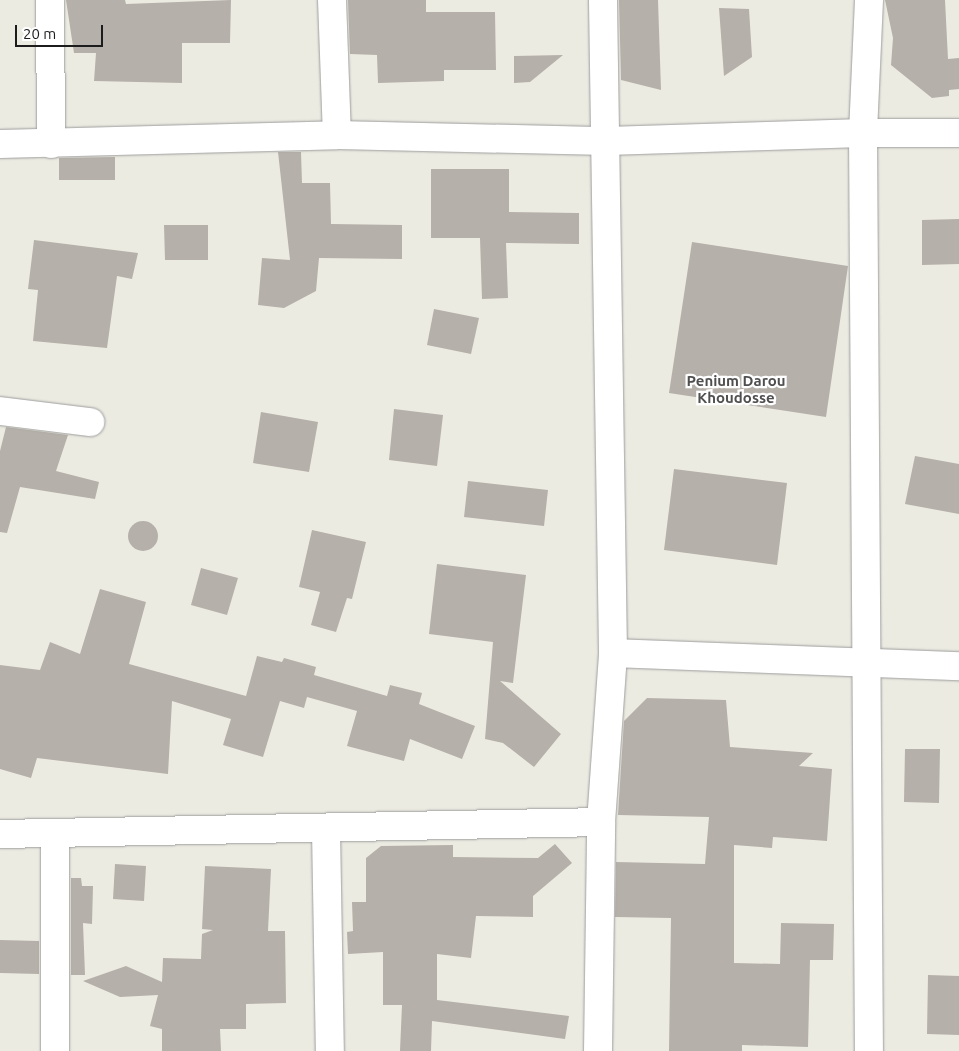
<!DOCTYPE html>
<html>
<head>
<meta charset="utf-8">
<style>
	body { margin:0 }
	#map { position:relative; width:959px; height:1051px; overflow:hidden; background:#ecebe2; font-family:Ubuntu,sans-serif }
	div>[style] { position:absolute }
	.building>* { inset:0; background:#b5b0a9 }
	.round { border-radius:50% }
	.roads { filter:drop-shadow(0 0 1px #9d9d9d) drop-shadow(0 0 1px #9d9d9d) }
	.minor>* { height:28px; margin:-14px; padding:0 14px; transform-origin:14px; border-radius:14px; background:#fff }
	.tertiary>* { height:28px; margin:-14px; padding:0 14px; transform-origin:14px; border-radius:14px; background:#fff }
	span { translate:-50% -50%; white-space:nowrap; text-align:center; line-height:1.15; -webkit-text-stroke:4.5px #fff; paint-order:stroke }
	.quarter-label { font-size:15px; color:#4f4f4f; font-weight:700 }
	.scale { position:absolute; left:15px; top:25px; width:88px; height:22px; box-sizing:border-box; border:2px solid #1c1c1c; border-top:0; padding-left:6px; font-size:15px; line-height:18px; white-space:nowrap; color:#1c1c1c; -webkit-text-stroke:4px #fff; paint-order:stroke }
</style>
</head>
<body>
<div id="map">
	<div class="building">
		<div style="clip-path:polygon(66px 0,125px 0,126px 4px,231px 0,230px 43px,182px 43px,182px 83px,94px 81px,96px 53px,74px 53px)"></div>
		<div style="clip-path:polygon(348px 0,426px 0,426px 12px,495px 12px,496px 70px,444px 70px,444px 81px,378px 83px,377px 55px,350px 54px)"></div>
		<div style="clip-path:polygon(619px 0,658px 0,661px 90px,621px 80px)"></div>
		<div style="clip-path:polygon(885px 0,945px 0,948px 59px,959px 58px,959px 89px,949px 90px,949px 96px,932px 98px,891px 65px,893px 38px)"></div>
		<div style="clip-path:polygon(719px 8px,749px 9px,752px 57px,724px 76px)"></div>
		<div style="clip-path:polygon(563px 55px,530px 82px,514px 83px,514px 56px)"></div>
		<div style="clip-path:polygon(278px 152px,301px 152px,302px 183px,330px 183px,331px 224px,402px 225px,402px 259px,319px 258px,316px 291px,284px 308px,258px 305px,262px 258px,290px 260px)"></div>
		<div style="clip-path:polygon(115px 157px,115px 180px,59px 180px,59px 158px)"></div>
		<div style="clip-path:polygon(431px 169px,509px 169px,509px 212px,579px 213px,579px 244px,506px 243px,508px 298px,482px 299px,480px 238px,431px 238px)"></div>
		<div style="clip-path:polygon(959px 219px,959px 264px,922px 265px,922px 220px)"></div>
		<div style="clip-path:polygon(164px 225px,208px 225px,208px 260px,165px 260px)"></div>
		<div style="clip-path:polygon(34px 240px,138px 253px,132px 279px,117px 276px,107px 348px,33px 341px,38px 290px,28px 289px)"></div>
		<div style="clip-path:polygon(692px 242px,848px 266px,826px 417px,669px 393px)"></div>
		<div style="clip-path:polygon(434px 309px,479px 318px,471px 354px,427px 345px)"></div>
		<div style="clip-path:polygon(394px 409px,443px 415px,437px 466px,389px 460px)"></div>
		<div style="clip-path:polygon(261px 412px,318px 422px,309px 472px,253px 463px)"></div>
		<div style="clip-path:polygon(6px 427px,68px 435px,56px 471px,99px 482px,95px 499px,20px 487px,7px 533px,0 532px,0 451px)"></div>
		<div style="clip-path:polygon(915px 456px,959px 464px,959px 514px,905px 504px)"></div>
		<div style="clip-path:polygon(674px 469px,787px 483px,777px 565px,664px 550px)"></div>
		<div style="clip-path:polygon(468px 481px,548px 490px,544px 526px,464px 517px)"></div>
		<div class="round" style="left:128px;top:521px;width:30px;height:30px"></div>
		<div style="clip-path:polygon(312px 530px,366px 542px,352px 599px,347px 598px,336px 632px,311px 625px,320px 592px,299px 587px)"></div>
		<div style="clip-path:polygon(437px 564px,526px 575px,513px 683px,500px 681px,561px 734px,534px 767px,503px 743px,485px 739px,493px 642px,429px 634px)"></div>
		<div style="clip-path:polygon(201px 568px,238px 578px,227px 615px,191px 605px)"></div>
		<div style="clip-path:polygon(100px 589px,146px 602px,129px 664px,246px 696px,257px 656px,282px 662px,284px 658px,316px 667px,314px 675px,387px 696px,390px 685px,422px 693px,419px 704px,475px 726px,462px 759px,410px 739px,404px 761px,347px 746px,357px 711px,307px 697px,304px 708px,280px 701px,263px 757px,223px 745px,231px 719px,172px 701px,168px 774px,37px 758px,31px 778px,0 769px,0 665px,40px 670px,50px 642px,80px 654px)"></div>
		<div style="clip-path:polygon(647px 698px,726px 700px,730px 747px,813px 753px,799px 766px,832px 769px,827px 841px,773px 837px,772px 848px,734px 845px,734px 963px,780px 964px,781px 923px,834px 924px,833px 960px,810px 960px,808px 1047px,742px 1045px,742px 1051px,669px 1051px,671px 918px,615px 917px,616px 862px,705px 864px,709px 817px,618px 815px,624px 721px)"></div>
		<div style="clip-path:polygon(905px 749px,940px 749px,939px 803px,904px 802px)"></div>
		<div style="clip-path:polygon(555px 844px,572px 863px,533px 896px,533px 917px,476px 916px,471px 958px,437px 954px,437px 1000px,569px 1016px,565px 1039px,432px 1021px,431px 1051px,400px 1051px,402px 1005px,383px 1005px,383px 952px,348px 954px,347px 932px,353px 931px,352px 902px,366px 902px,366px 858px,381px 846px,453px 845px,453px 857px,538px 858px)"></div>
		<div style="clip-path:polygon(115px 864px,146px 866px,144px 901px,113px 899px)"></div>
		<div style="clip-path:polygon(205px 866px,271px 869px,268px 931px,285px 931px,286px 1003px,246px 1004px,246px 1029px,220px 1029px,221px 1051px,162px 1051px,162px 1029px,150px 1026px,158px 995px,120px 997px,83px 981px,126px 966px,162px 982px,163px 958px,201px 959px,202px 934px,213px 930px,202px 929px)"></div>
		<div style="clip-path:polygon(71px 878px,81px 878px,82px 886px,93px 886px,92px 924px,83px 923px,85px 975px,71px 975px)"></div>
		<div style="clip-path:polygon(0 940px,39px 941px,39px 974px,0 973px)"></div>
		<div style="clip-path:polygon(928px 975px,959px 976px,959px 1035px,927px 1034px)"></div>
	</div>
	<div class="roads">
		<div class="minor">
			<div style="left:50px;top:0;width:144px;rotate:89.6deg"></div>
			<div style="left:332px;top:0;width:135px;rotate:87.9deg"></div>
			<div style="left:863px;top:133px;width:96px"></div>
			<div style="left:0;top:411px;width:91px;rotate:7deg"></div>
			<div style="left:613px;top:653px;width:346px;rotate:2.2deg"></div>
			<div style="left:326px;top:830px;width:221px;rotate:89deg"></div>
			<div style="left:0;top:834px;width:601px;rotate:-1.14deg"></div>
			<div style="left:55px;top:1051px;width:216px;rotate:-90deg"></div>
			<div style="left:598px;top:1051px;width:229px;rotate:-89.2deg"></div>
			<div style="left:601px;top:822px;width:169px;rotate:-85.9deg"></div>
			<div style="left:613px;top:653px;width:653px;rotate:-90.88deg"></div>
		</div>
		<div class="tertiary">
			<div style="left:869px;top:0;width:133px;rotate:92.6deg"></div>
			<div style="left:863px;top:133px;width:918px;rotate:89.63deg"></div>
			<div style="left:0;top:144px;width:337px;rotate:-1.5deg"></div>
			<div style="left:337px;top:135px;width:270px;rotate:1.3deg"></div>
			<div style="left:607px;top:141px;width:256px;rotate:-1.8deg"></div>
		</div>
	</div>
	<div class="quarter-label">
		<span style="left:736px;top:389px">Penium Darou<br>Khoudosse</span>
	</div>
	<div class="scale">20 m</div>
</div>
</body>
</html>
